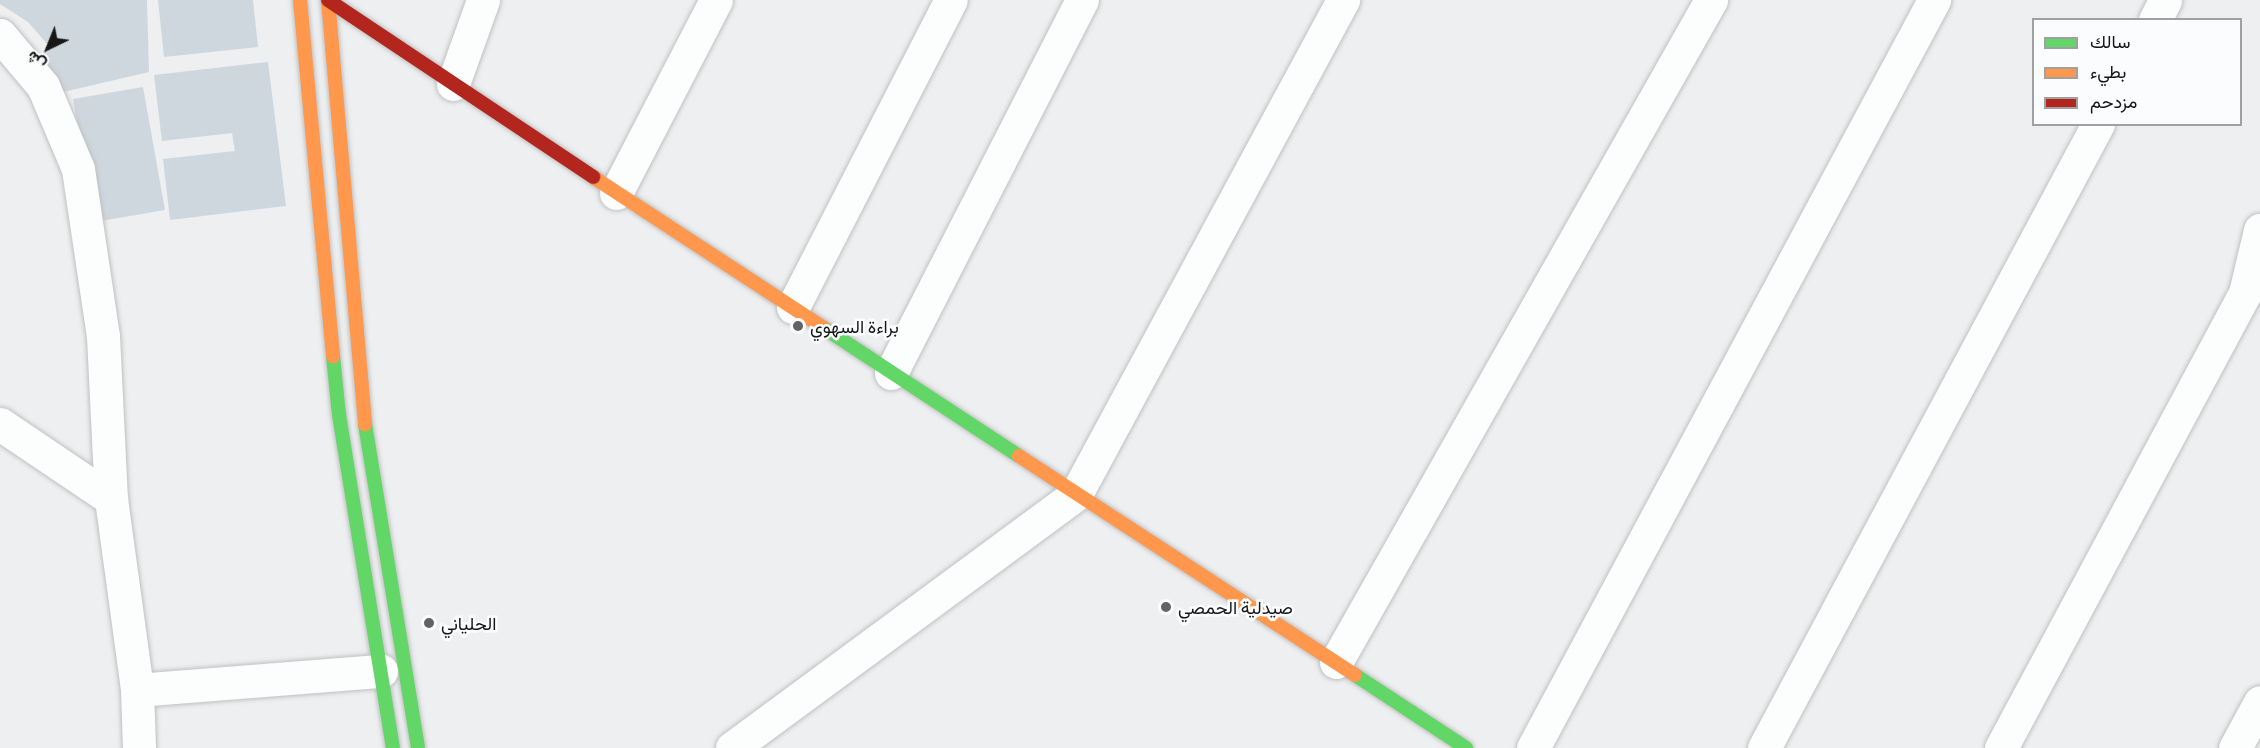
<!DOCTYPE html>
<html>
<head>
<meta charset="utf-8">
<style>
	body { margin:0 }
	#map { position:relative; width:2260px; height:748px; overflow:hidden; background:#eeeff0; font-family:Manrope,Vazirmatn,sans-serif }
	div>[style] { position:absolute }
	.building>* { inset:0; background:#cfd7de }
	.roads { filter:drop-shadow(0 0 2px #c0c1c2) drop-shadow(0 0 2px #c0c1c2) }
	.street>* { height:33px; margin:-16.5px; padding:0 16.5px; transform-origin:16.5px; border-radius:16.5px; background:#fcfdfd }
	.fast>* { height:14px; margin:-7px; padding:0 7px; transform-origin:7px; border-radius:7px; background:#63d668 }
	.slow>* { height:14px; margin:-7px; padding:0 7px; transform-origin:7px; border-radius:7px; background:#ff974d }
	.jam>* { height:14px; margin:-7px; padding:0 7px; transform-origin:7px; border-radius:7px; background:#b3261e }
	.dots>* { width:16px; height:16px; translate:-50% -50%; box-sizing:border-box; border:3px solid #fafcfe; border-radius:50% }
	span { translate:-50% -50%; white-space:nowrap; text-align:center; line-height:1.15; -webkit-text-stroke:5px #fafcfe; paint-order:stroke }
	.poi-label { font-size:18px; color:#171718 }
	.left { translate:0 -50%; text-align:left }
	.legend { position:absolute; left:2032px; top:18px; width:210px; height:108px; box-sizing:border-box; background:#fafcfe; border:2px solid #9fa0a2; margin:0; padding:8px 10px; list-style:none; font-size:18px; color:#171718 }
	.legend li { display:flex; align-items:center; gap:12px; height:30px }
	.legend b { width:30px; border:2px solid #9fa0a2 }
	.north { position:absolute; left:18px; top:18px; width:60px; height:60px; -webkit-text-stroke:4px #fafcfe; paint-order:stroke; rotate:223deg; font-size:16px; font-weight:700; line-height:24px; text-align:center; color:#171718 }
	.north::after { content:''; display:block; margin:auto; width:21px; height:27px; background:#171718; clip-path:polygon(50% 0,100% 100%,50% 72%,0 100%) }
</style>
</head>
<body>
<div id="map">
	<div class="building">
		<div style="clip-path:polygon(0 0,147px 0,149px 72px,59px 93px,43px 53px,48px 45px,28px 22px,0 4px)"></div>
		<div style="clip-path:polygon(158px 0,253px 0,258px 47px,164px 57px)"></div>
		<div style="clip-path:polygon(268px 62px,286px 206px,170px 220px,163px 159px,235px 151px,232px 133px,162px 141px,154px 75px)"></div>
		<div style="clip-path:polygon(143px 87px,165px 210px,95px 222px,73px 99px)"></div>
	</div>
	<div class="roads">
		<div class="street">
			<div style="left:2155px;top:20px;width:22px;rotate:-63deg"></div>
			<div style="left:0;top:35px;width:67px;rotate:49.9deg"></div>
			<div style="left:43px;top:86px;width:90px;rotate:67.1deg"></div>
			<div style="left:78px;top:169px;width:169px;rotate:81.5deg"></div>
			<div style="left:103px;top:336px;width:163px;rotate:87.2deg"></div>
			<div style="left:111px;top:499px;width:193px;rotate:82.2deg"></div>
			<div style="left:137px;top:690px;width:58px;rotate:88deg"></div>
			<div style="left:453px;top:84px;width:89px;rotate:-70.3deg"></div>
			<div style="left:616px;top:193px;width:217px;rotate:-62.6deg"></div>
			<div style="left:793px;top:307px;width:345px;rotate:-62.8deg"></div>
			<div style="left:891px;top:373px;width:419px;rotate:-62.9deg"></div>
			<div style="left:0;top:424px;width:134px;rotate:34deg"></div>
			<div style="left:1336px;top:662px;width:761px;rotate:-60.47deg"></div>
			<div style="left:137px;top:690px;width:245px;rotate:-4.5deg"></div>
			<div style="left:732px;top:748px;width:428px;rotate:-36.4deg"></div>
			<div style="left:1076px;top:494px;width:562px;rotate:-61.61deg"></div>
			<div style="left:1533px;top:748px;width:849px;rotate:-61.8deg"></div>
			<div style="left:1764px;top:748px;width:708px;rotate:-61.84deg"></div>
			<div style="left:2001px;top:748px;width:516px;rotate:-61.8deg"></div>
			<div style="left:2245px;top:293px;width:65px;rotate:-76.6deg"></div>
			<div style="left:2235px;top:748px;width:52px;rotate:-61.5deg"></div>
		</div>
		<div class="fast">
			<div style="left:824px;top:328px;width:233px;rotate:33.3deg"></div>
			<div style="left:333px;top:356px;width:59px;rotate:84.2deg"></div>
			<div style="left:339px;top:415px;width:337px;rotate:80.8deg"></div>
			<div style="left:365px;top:424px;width:328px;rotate:80.7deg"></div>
			<div style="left:1355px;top:675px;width:133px;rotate:33.3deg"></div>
		</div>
		<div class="slow">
			<div style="left:300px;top:0;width:358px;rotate:84.7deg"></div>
			<div style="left:328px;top:0;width:426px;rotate:85deg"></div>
			<div style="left:593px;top:177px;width:276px;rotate:33.2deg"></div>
			<div style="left:1019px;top:456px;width:401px;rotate:33.1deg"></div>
		</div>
		<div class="jam">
			<div style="left:328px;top:0;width:319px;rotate:33.7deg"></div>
		</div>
	</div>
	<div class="dots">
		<div style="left:798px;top:326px;background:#626364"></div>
		<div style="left:1166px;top:607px;background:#626364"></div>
		<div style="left:429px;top:623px;background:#626364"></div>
	</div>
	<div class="poi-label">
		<span class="left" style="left:810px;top:326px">براءة السهوي</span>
		<span class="left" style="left:1178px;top:607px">صيدلية الحمصي</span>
		<span class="left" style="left:441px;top:623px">الحلياني</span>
	</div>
	<ul class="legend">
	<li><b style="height:8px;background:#63d668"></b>سالك</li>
	<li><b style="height:8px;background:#ff974d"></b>بطيء</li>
	<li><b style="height:8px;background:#b3261e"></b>مزدحم</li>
	</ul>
	<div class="north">ش</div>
</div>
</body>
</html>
